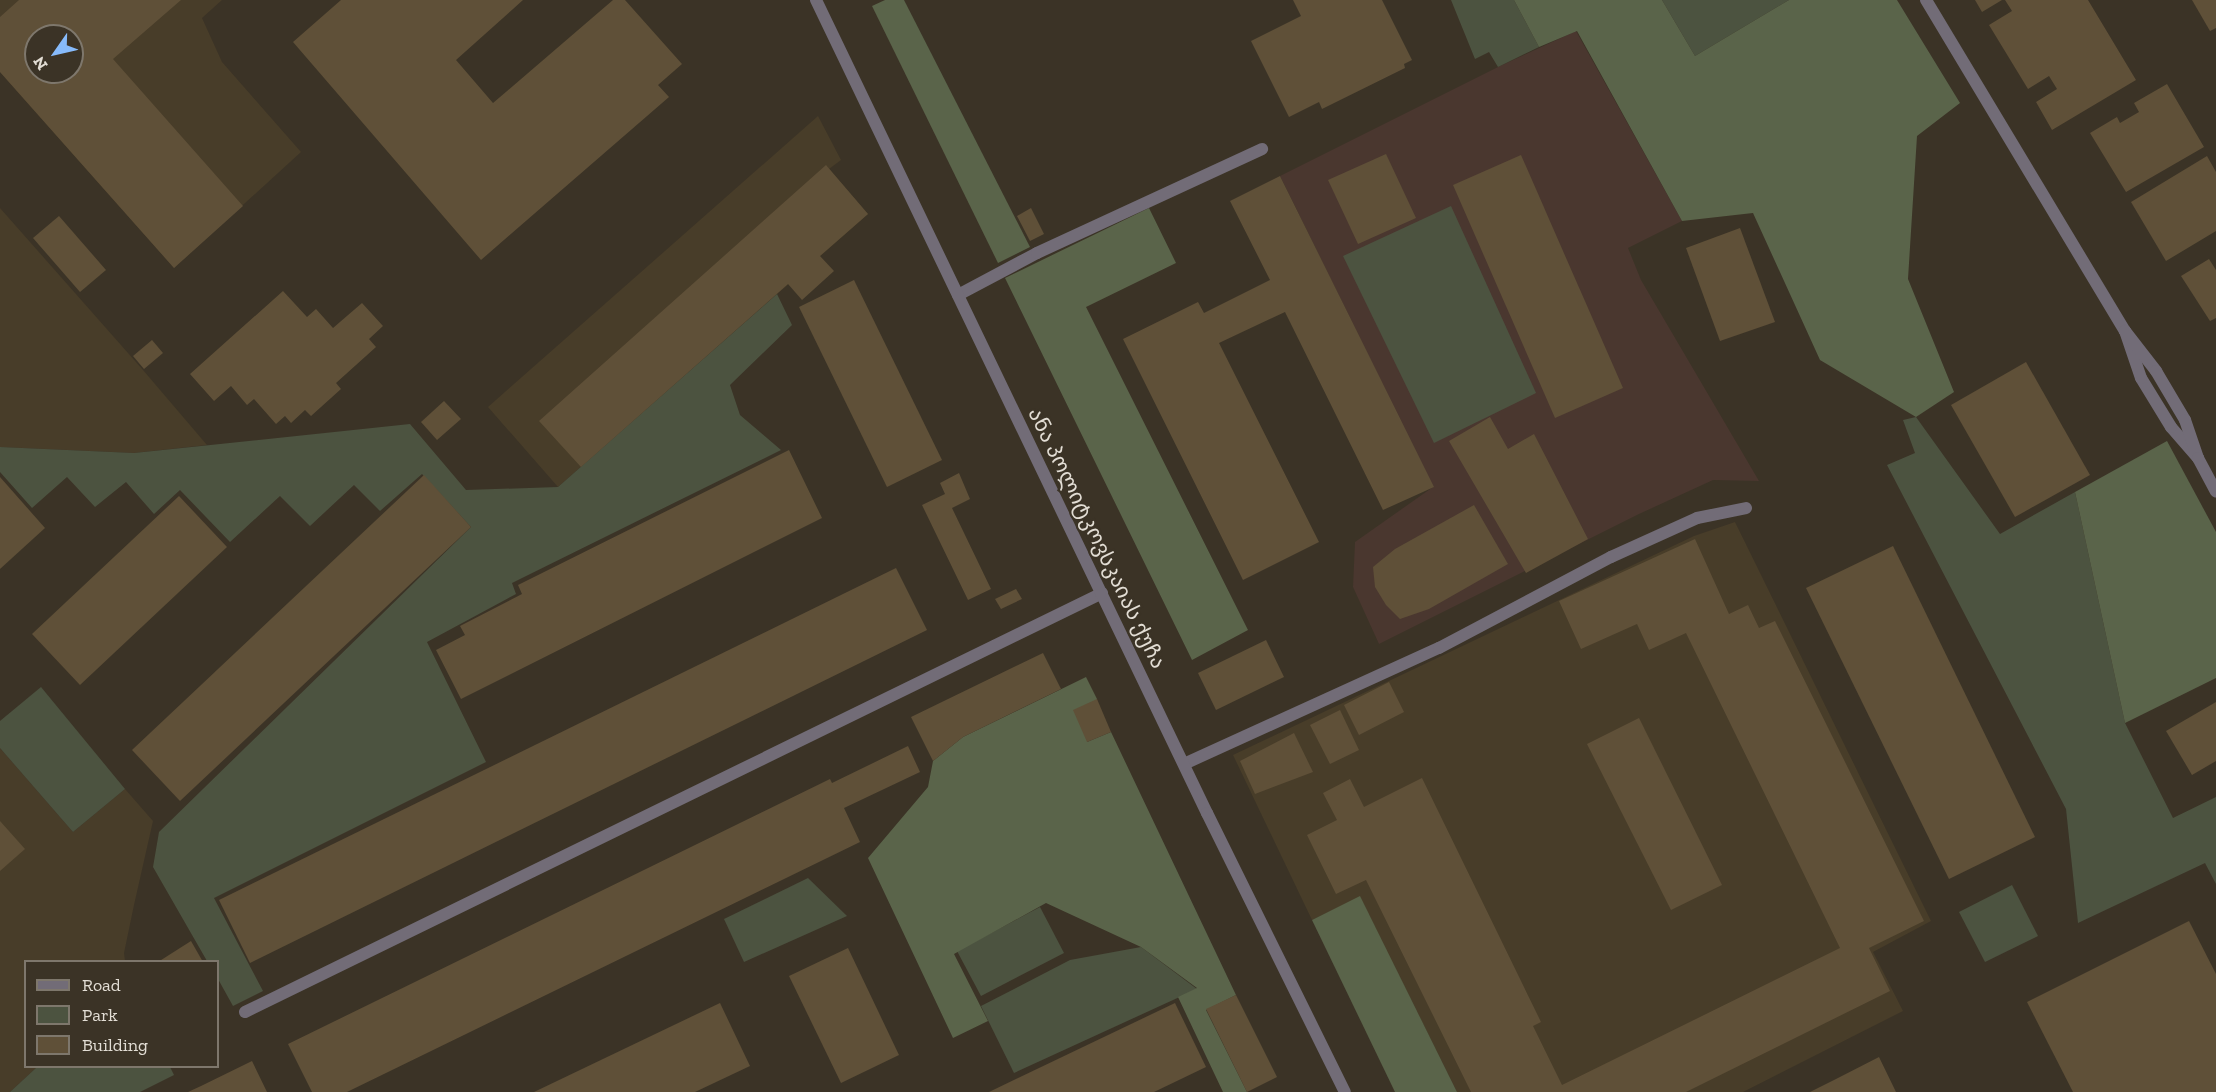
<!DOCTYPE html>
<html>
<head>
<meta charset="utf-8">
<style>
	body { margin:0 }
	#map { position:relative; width:2216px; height:1092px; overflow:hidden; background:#3b3326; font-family:"Zilla Slab","Noto Sans Georgian",serif }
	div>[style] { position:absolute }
	.built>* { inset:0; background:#483d29 }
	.medical>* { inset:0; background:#4a372f }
	.green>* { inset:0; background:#4c5340 }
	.forest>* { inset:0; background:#5a644a }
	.building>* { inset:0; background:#5f5038 }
	.minor>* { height:12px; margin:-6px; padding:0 6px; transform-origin:6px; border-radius:6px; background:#726c77 }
	.tertiary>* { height:12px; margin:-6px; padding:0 6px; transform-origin:6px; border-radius:6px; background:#726c77 }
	span { translate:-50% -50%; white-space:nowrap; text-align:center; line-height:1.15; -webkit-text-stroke:4.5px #3b3326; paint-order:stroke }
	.street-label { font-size:21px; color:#e3ded5 }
	.legend { position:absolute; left:24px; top:960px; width:195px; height:108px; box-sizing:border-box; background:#3b3326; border:2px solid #7e776c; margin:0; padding:8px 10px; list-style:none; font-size:18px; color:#e3ded5 }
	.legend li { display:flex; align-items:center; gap:12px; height:30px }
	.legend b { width:30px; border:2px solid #7e776c }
	.north { position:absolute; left:24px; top:24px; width:60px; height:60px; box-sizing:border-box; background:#3b3326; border:2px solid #7e776c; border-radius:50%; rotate:236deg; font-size:16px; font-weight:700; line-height:24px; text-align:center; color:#e3ded5 }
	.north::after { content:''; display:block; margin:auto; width:21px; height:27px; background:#87bbfb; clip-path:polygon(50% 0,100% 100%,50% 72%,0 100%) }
</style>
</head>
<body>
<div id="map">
	<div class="built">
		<div style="clip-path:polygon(evenodd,0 0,222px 0,202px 18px,222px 62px,301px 152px,174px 268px,0 72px,0 0,36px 36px,72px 36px,72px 72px,36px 72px,36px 36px)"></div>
		<div style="clip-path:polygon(818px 116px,841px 160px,829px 169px,868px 214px,558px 487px,488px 407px)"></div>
		<div style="clip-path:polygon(0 208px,143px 370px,207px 445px,134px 453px,0 447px)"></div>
		<div style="clip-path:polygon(1735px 522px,1931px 921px,1873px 952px,1903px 1011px,1743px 1092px,1457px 1092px,1360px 897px,1312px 920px,1233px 755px,1694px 536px)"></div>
		<div style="clip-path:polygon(0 748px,73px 832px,125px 789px,153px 821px,134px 905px,124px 953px,125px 961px,26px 962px,26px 1066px,37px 1067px,10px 1092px,0 1092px)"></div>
	</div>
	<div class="medical">
		<div style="clip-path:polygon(1576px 31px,1682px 221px,1628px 248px,1641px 280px,1759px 481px,1713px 480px,1639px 514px,1379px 644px,1353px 587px,1355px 542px,1433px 487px,1280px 176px,1498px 67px)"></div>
	</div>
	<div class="green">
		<div style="clip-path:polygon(1451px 0,1514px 0,1539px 47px,1498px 67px,1489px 52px,1475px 59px)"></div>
		<div style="clip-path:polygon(1662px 0,1789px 0,1695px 56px)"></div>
		<div style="clip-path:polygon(1451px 206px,1536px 393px,1434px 443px,1343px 256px)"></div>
		<div style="clip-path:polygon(777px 294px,792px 325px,730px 385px,740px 415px,781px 450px,512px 583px,516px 594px,427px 642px,486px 762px,214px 898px,263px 991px,233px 1006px,218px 979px,218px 962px,207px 961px,153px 867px,159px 832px,471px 527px,422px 474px,380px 511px,354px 485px,310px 526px,280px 496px,230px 542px,180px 490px,154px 514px,126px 482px,95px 507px,67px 477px,32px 508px,0 472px,0 447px,134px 453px,410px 424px,466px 490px,558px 487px)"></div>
		<div style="clip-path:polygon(1916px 417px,2000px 534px,2075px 492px,2125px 723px,2173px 818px,2216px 797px,2216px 884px,2205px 863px,2078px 923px,2066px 809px,1887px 465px,1915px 453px,1903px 420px)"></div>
		<div style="clip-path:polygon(41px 687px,125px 789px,73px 832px,0 748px,0 721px)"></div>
		<div style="clip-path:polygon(808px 878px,847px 916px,744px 962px,724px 919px)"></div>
		<div style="clip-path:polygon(2012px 885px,2038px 936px,1985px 962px,1959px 912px)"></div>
		<div style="clip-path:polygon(1040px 907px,1064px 953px,981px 996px,957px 951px)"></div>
		<div style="clip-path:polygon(1141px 947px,1197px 989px,1014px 1073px,981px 1006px,1070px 960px)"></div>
		<div style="clip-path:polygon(37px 1067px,170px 1067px,174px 1075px,140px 1092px,10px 1092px)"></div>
	</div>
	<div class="forest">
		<div style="clip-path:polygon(885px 0,904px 0,1030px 247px,998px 263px,872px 6px)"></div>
		<div style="clip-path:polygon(1514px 0,1662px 0,1695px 56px,1789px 0,1897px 0,1960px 103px,1917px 136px,1908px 279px,1954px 392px,1916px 417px,1820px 360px,1753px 213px,1682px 221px,1577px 31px,1539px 47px)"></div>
		<div style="clip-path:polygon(1149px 208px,1176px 263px,1086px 307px,1248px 630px,1192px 660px,1005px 278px)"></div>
		<div style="clip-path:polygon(2167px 441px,2216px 532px,2216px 678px,2125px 723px,2075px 492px)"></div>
		<div style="clip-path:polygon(1086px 677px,1097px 699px,1087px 742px,1111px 732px,1236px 995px,1206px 1010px,1247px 1092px,1223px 1092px,1178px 997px,1197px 988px,1141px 947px,1046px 903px,954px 954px,988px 1021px,953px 1038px,868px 858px,928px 787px,933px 761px,963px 737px)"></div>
		<div style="clip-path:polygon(1360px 896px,1457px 1092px,1395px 1092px,1312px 920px)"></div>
	</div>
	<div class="building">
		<div style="clip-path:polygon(evenodd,19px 0,181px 0,113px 59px,243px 206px,174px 268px,0 72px,0 17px,19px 0,36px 36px,72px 36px,72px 72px,36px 72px,36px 36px)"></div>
		<div style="clip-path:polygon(341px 0,523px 0,456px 60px,493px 103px,613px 0,625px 0,682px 64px,658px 85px,669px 97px,481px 260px,293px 42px)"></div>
		<div style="clip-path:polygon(1293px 0,1382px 0,1412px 60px,1404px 64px,1405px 68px,1322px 109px,1319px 102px,1289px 117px,1251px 41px,1301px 16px)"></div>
		<div style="clip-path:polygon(1975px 0,2002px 0,1982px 12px)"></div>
		<div style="clip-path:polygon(2005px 0,2088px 0,2136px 80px,2052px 130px,2036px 102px,2057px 89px,2049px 76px,2028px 89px,1989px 25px,2012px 11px)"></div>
		<div style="clip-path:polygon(2192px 0,2216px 0,2216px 28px,2210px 31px)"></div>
		<div style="clip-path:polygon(2167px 84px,2204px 147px,2126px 192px,2090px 133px,2117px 117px,2120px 123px,2139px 112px,2134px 103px)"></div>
		<div style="clip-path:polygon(1386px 154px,1416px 218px,1358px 244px,1328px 180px)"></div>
		<div style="clip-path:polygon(1521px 155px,1623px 388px,1555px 418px,1453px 185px)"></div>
		<div style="clip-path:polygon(2207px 156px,2216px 172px,2216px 231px,2166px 261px,2131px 202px)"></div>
		<div style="clip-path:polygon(826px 165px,868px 214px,820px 256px,834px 271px,802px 300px,788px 284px,581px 467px,539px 421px)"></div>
		<div style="clip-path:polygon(1280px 176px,1434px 487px,1383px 510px,1285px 312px,1238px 334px,1219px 343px,1319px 542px,1243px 580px,1123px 339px,1198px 302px,1204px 313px,1270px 280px,1230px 201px)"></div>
		<div style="clip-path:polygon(1031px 208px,1044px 234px,1030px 241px,1017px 216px)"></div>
		<div style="clip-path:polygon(59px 216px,106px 270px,80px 292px,33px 238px)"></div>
		<div style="clip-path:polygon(1740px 228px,1775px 322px,1720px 341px,1686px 248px)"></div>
		<div style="clip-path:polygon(2209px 259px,2216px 270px,2216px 318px,2210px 321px,2181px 276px)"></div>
		<div style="clip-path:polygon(854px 280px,942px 460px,887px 487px,799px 307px)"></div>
		<div style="clip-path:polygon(283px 291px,307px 317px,316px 309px,333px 328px,362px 303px,383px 326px,369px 339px,376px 347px,336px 383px,341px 389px,311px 416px,305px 410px,291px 423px,285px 416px,276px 424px,254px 399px,247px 405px,231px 386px,214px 401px,190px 374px)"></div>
		<div style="clip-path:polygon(152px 340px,163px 353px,144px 369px,133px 356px)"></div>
		<div style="clip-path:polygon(2026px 362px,2090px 475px,2015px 517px,1951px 405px)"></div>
		<div style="clip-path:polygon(444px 401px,461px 419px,437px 440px,421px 422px)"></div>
		<div style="clip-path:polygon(1490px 417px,1508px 449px,1534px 434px,1588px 539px,1526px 573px,1449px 441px)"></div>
		<div style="clip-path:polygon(789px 450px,822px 518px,461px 699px,436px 650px,465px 635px,460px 626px,522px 594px,518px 585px)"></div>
		<div style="clip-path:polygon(959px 473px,970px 499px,952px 508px,991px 589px,968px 600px,922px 505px,945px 494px,940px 483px)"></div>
		<div style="clip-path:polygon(424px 475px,471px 527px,180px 801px,132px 750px)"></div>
		<div style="clip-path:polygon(0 477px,45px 528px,0 569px)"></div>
		<div style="clip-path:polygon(179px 496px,227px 547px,80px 685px,32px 634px)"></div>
		<div style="clip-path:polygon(1474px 505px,1508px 564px,1429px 609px,1400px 619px,1386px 605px,1375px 587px,1373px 567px,1395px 549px)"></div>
		<div style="clip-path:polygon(1695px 539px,1729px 614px,1748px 605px,1759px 628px,1775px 621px,1924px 921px,1869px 948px,1890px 991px,1686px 1092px,1471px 1092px,1366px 880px,1336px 894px,1307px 835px,1337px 820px,1323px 793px,1350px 779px,1364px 807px,1422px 778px,1541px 1022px,1533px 1026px,1562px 1085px,1840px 948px,1686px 633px,1649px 650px,1637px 624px,1581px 649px,1559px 601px)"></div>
		<div style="clip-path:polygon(1893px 546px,2035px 837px,1949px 879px,1806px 588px)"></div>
		<div style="clip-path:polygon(896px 568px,927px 630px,250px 963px,219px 900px)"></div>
		<div style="clip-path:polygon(1016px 589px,1022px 599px,1001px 609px,995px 599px)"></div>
		<div style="clip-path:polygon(1266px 640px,1284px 677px,1216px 710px,1198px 673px)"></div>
		<div style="clip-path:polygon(1043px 653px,1061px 689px,963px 737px,933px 761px,911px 717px)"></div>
		<div style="clip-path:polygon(1389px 682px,1404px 712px,1359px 735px,1344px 705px)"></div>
		<div style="clip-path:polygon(1097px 699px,1111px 732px,1087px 742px,1073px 710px)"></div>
		<div style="clip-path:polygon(2216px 702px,2216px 761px,2192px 775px,2166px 731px)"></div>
		<div style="clip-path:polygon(1340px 710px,1359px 750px,1330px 764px,1310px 725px)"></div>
		<div style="clip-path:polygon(1639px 718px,1722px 885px,1671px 910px,1587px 744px)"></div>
		<div style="clip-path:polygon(1294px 733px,1313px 772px,1255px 794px,1240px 761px)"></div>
		<div style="clip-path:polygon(908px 746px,920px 772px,844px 808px,860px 842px,347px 1092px,312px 1092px,288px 1044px,830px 779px,832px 783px)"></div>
		<div style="clip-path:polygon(0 821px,25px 849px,0 871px)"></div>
		<div style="clip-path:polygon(2189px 921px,2216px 974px,2216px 1092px,2073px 1092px,2027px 1002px)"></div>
		<div style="clip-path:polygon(191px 941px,203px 962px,158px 962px)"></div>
		<div style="clip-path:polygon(848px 948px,899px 1055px,841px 1083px,789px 976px)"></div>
		<div style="clip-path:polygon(1236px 995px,1277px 1077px,1247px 1092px,1206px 1009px)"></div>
		<div style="clip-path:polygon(720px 1003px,750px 1066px,695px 1092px,534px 1092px)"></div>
		<div style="clip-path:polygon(1175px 1003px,1206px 1067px,1154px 1092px,989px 1092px)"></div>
		<div style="clip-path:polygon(1879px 1057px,1896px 1092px,1810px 1092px,1836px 1079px)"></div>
		<div style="clip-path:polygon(252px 1061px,267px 1092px,188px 1092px,201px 1086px)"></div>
	</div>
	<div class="minor">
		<div style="left:1926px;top:0;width:386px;rotate:59deg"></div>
		<div style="left:958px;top:295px;width:89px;rotate:-28deg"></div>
		<div style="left:1037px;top:253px;width:248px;rotate:-24.8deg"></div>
		<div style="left:2198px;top:458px;width:41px;rotate:-131.1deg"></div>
		<div style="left:2171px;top:427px;width:57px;rotate:-121.5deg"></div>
		<div style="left:2141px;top:378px;width:50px;rotate:-108.8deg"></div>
		<div style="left:2125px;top:331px;width:51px;rotate:52.2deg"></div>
		<div style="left:2156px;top:371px;width:57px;rotate:59.4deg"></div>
		<div style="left:2185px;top:420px;width:40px;rotate:71.1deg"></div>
		<div style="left:2198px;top:458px;width:38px;rotate:62deg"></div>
		<div style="left:1184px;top:764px;width:280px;rotate:-24.5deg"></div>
		<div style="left:1439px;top:648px;width:195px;rotate:-27.9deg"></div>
		<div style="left:1611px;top:557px;width:94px;rotate:-24.4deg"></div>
		<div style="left:1697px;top:518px;width:50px;rotate:-11.5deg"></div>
		<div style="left:245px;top:1012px;width:954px;rotate:-26.05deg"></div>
	</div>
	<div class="tertiary">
		<div style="left:816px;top:0;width:902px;rotate:64.32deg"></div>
		<div style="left:1207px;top:813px;width:311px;rotate:63.7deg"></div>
	</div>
	<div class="street-label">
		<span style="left:1097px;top:538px;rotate:64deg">ანა პოლიტკოვსკაიას ქუჩა</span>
	</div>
	<ul class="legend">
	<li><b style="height:8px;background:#726c77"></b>Road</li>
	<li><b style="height:16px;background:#4c5340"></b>Park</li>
	<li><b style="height:16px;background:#5f5038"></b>Building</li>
	</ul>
	<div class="north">N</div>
</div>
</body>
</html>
